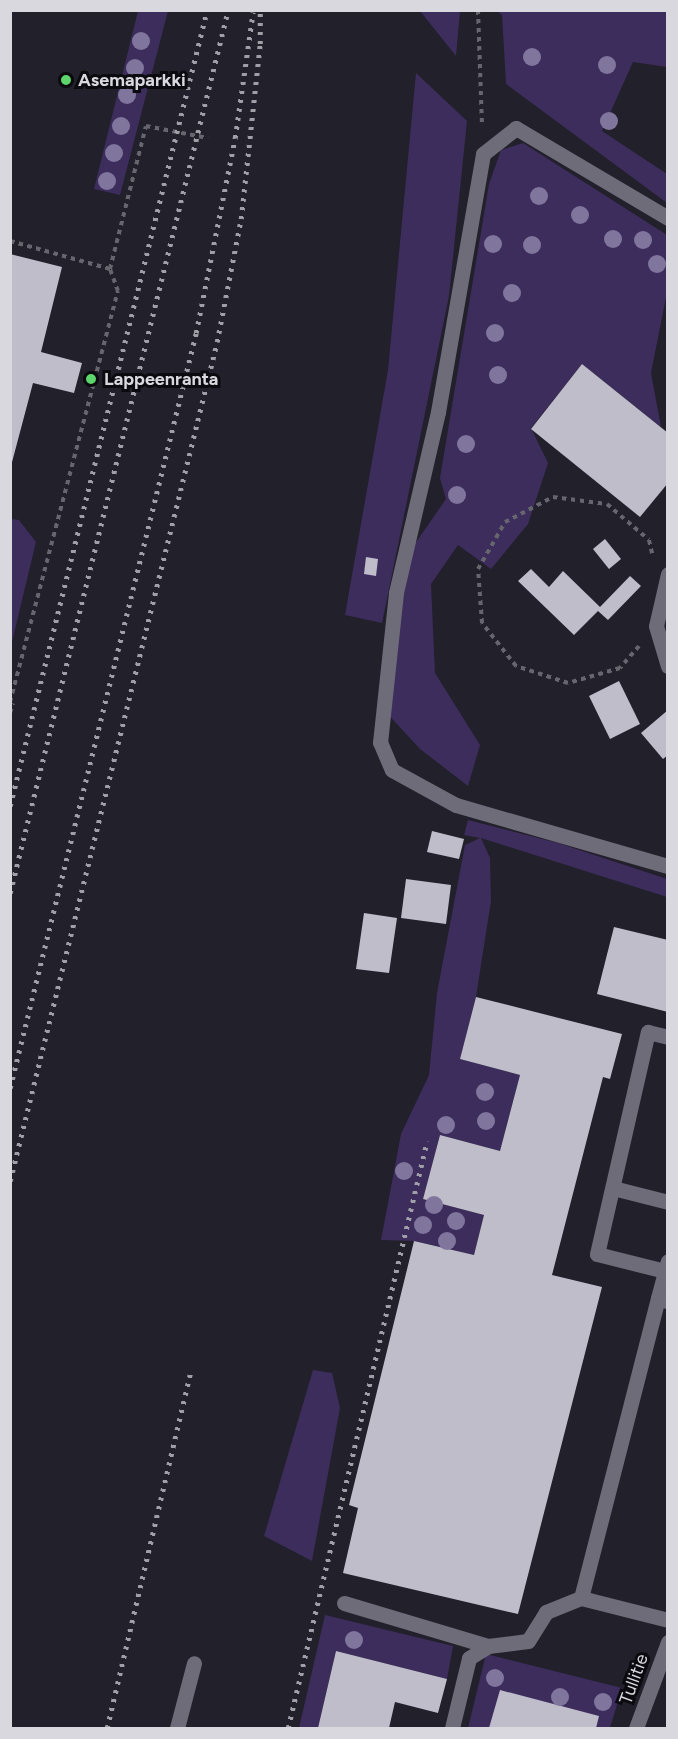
<!DOCTYPE html>
<html>
<head>
<meta charset="utf-8">
<style>
	body { margin:0 }
	#map { position:relative; width:678px; height:1739px; overflow:hidden; background:#22202a; font-family:Figtree,sans-serif }
	div>[style] { position:absolute }
	.green>* { inset:0; background:#3c2d5c }
	.building>* { inset:0; background:#c0bdcb }
	.path>* { height:4px; margin-top:-2px; transform-origin:0; background:repeating-linear-gradient(90deg,#67656e 0 4.5px,transparent 0 9px) }
	.minor>* { height:15px; margin:-7.5px; padding:0 7.5px; transform-origin:7.5px; border-radius:7.5px; background:#6f6c79 }
	.rail>* { height:4.5px; margin-top:-2.25px; transform-origin:0; background:repeating-linear-gradient(90deg,#a09ea6 0 3px,transparent 0 9px) }
	.trees>* { width:18px; height:18px; margin:-9px; border-radius:50%; background:#80769d }
	.dots>* { width:16px; height:16px; translate:-50% -50%; box-sizing:border-box; border:3px solid #0b0a0f; border-radius:50% }
	span { translate:-50% -50%; white-space:nowrap; text-align:center; line-height:1.15; -webkit-text-stroke:6px #0b0a0f; paint-order:stroke }
	.poi-label { font-size:18px; color:#d9d8df; font-weight:700 }
	.left { translate:0 -50%; text-align:left }
	.street-label { font-size:18px; color:#d9d8df }
	.frame { position:absolute; inset:0; border:12px solid #d9d8df; pointer-events:none }
</style>
</head>
<body>
<div id="map">
	<div class="green">
		<div style="clip-path:polygon(138px 11px,168px 11px,120px 195px,94px 189px)"></div>
		<div style="clip-path:polygon(420px 11px,460px 11px,456px 56px)"></div>
		<div style="clip-path:polygon(497px 11px,667px 11px,667px 67px,633px 62px,602px 131px,667px 174px,667px 203px,506px 84px,502px 15px)"></div>
		<div style="clip-path:polygon(416px 73px,467px 121px,449px 296px,382px 623px,345px 615px,388px 370px)"></div>
		<div style="clip-path:polygon(523px 143px,667px 235px,667px 292px,651px 373px,661px 427px,582px 364px,531px 428px,548px 463px,528px 524px,491px 569px,458px 545px,431px 584px,435px 673px,480px 745px,468px 786px,420px 749px,384px 710px,403px 561px,446px 499px,440px 478px,489px 184px,501px 150px)"></div>
		<div style="clip-path:polygon(11px 519px,19px 520px,36px 542px,11px 646px)"></div>
		<div style="clip-path:polygon(468px 820px,558px 843px,667px 879px,667px 897px,481px 838px,490px 858px,491px 901px,476px 997px,460px 1059px,520px 1075px,500px 1151px,440px 1135px,423px 1199px,484px 1215px,474px 1255px,414px 1241px,381px 1240px,401px 1134px,429px 1075px,437px 993px,465px 845px,480px 838px,464px 835px)"></div>
		<div style="clip-path:polygon(313px 1370px,332px 1373px,340px 1408px,312px 1561px,264px 1536px)"></div>
		<div style="clip-path:polygon(325px 1615px,453px 1646px,447px 1679px,336px 1651px,318px 1728px,299px 1728px)"></div>
		<div style="clip-path:polygon(486px 1654px,622px 1688px,610px 1728px,468px 1728px)"></div>
	</div>
	<div class="building">
		<div style="clip-path:polygon(10px 254px,62px 267px,41px 352px,82px 363px,74px 393px,33px 383px,11px 466px)"></div>
		<div style="clip-path:polygon(582px 364px,668px 433px,668px 483px,640px 517px,531px 429px)"></div>
		<div style="clip-path:polygon(605px 539px,621px 559px,609px 569px,593px 549px)"></div>
		<div style="clip-path:polygon(366px 557px,378px 559px,376px 576px,364px 574px)"></div>
		<div style="clip-path:polygon(531px 569px,549px 587px,563px 571px,600px 607px,630px 576px,641px 586px,608px 620px,598px 611px,574px 635px,518px 581px)"></div>
		<div style="clip-path:polygon(619px 681px,640px 724px,610px 739px,589px 696px)"></div>
		<div style="clip-path:polygon(668px 710px,668px 755px,663px 759px,641px 733px)"></div>
		<div style="clip-path:polygon(432px 831px,464px 839px,459px 859px,427px 852px)"></div>
		<div style="clip-path:polygon(406px 879px,451px 885px,446px 924px,401px 918px)"></div>
		<div style="clip-path:polygon(364px 913px,397px 918px,389px 973px,356px 969px)"></div>
		<div style="clip-path:polygon(614px 927px,668px 940px,668px 1012px,597px 994px)"></div>
		<div style="clip-path:polygon(476px 997px,622px 1034px,610px 1079px,603px 1077px,552px 1275px,602px 1287px,518px 1614px,343px 1573px,358px 1508px,349px 1505px,414px 1241px,474px 1255px,484px 1215px,423px 1199px,440px 1135px,500px 1151px,520px 1075px,460px 1059px)"></div>
		<div style="clip-path:polygon(336px 1651px,447px 1679px,438px 1713px,395px 1702px,389px 1728px,318px 1728px)"></div>
		<div style="clip-path:polygon(500px 1690px,599px 1716px,596px 1728px,489px 1728px)"></div>
	</div>
	<div class="path">
		<div style="left:478px;top:10px;width:117px;rotate:88deg"></div>
		<div style="left:10px;top:241px;width:104px;rotate:15.6deg"></div>
		<div style="left:110px;top:269px;width:147px;rotate:-75.9deg"></div>
		<div style="left:146px;top:126px;width:63px;rotate:11deg"></div>
		<div style="left:639px;top:646px;width:29px;rotate:131deg"></div>
		<div style="left:620px;top:668px;width:54px;rotate:163.9deg"></div>
		<div style="left:568px;top:683px;width:55px;rotate:-161.9deg"></div>
		<div style="left:516px;top:666px;width:55px;rotate:-128.3deg"></div>
		<div style="left:482px;top:623px;width:54px;rotate:-94.2deg"></div>
		<div style="left:478px;top:569px;width:54px;rotate:-60.1deg"></div>
		<div style="left:505px;top:522px;width:54px;rotate:-27.5deg"></div>
		<div style="left:553px;top:497px;width:54px;rotate:7.4deg"></div>
		<div style="left:607px;top:504px;width:55px;rotate:40.6deg"></div>
		<div style="left:649px;top:540px;width:17px;rotate:77deg"></div>
		<div style="left:10px;top:702px;width:425px;rotate:-75.3deg"></div>
		<div style="left:118px;top:291px;width:23px;rotate:-110deg"></div>
		<div style="left:10px;top:713px;width:10px;rotate:-73deg"></div>
	</div>
	<div class="minor">
		<div style="left:668px;top:218px;width:177px;rotate:-149.4deg"></div>
		<div style="left:516px;top:128px;width:42px;rotate:141.8deg"></div>
		<div style="left:483px;top:154px;width:262px;rotate:99.9deg"></div>
		<div style="left:438px;top:412px;width:186px;rotate:103.1deg"></div>
		<div style="left:396px;top:593px;width:150px;rotate:96.1deg"></div>
		<div style="left:380px;top:742px;width:30px;rotate:67deg"></div>
		<div style="left:392px;top:770px;width:73px;rotate:28.7deg"></div>
		<div style="left:456px;top:805px;width:221px;rotate:16.1deg"></div>
		<div style="left:668px;top:574px;width:53px;rotate:103deg"></div>
		<div style="left:656px;top:626px;width:42px;rotate:73.3deg"></div>
		<div style="left:613px;top:1188px;width:57px;rotate:14.3deg"></div>
		<div style="left:665px;top:1271px;width:70px;rotate:-166deg"></div>
		<div style="left:597px;top:1254px;width:228px;rotate:-77.1deg"></div>
		<div style="left:648px;top:1032px;width:21px;rotate:14deg"></div>
		<div style="left:667px;top:1301px;width:9px;rotate:-162deg"></div>
		<div style="left:658px;top:1298px;width:38px;rotate:-75deg"></div>
		<div style="left:581px;top:1598px;width:310px;rotate:-75.6deg"></div>
		<div style="left:344px;top:1603px;width:150px;rotate:16.6deg"></div>
		<div style="left:177px;top:1728px;width:67px;rotate:-75.3deg"></div>
		<div style="left:452px;top:1728px;width:72px;rotate:-76.3deg"></div>
		<div style="left:469px;top:1658px;width:22px;rotate:-32deg"></div>
		<div style="left:488px;top:1646px;width:40px;rotate:-7.1deg"></div>
		<div style="left:528px;top:1641px;width:34px;rotate:-58deg"></div>
		<div style="left:546px;top:1612px;width:38px;rotate:-22deg"></div>
		<div style="left:581px;top:1598px;width:90px;rotate:14.2deg"></div>
		<div style="left:636px;top:1728px;width:92px;rotate:-69.6deg"></div>
	</div>
	<div class="rail">
		<div style="left:10px;top:806px;width:820px;rotate:-76.1deg"></div>
		<div style="left:10px;top:893px;width:910px;rotate:-76.13deg"></div>
		<div style="left:10px;top:1088px;width:778px;rotate:-76.16deg"></div>
		<div style="left:196px;top:333px;width:199px;rotate:-78.7deg"></div>
		<div style="left:235px;top:138px;width:127px;rotate:-81.9deg"></div>
		<div style="left:10px;top:1181px;width:864px;rotate:-76.14deg"></div>
		<div style="left:217px;top:342px;width:125px;rotate:-79deg"></div>
		<div style="left:241px;top:219px;width:176px;rotate:-83.8deg"></div>
		<div style="left:260px;top:44px;width:34px;rotate:-90deg"></div>
		<div style="left:107px;top:1728px;width:368px;rotate:-76.8deg"></div>
		<div style="left:288px;top:1728px;width:603px;rotate:-76.68deg"></div>
	</div>
	<div class="trees">
		<div style="left:141px;top:41px"></div>
		<div style="left:532px;top:57px"></div>
		<div style="left:607px;top:65px"></div>
		<div style="left:135px;top:68px"></div>
		<div style="left:127px;top:95px"></div>
		<div style="left:609px;top:121px"></div>
		<div style="left:121px;top:126px"></div>
		<div style="left:114px;top:153px"></div>
		<div style="left:107px;top:181px"></div>
		<div style="left:539px;top:196px"></div>
		<div style="left:580px;top:215px"></div>
		<div style="left:613px;top:239px"></div>
		<div style="left:643px;top:240px"></div>
		<div style="left:493px;top:244px"></div>
		<div style="left:532px;top:245px"></div>
		<div style="left:657px;top:264px"></div>
		<div style="left:512px;top:293px"></div>
		<div style="left:495px;top:333px"></div>
		<div style="left:498px;top:375px"></div>
		<div style="left:466px;top:444px"></div>
		<div style="left:457px;top:495px"></div>
		<div style="left:485px;top:1092px"></div>
		<div style="left:486px;top:1121px"></div>
		<div style="left:446px;top:1125px"></div>
		<div style="left:404px;top:1171px"></div>
		<div style="left:434px;top:1205px"></div>
		<div style="left:456px;top:1221px"></div>
		<div style="left:423px;top:1225px"></div>
		<div style="left:447px;top:1241px"></div>
		<div style="left:354px;top:1640px"></div>
		<div style="left:495px;top:1678px"></div>
		<div style="left:560px;top:1697px"></div>
		<div style="left:603px;top:1702px"></div>
	</div>
	<div class="dots">
		<div style="left:66px;top:80px;background:#5dd56c"></div>
		<div style="left:91px;top:379px;background:#5dd56c"></div>
	</div>
	<div class="poi-label">
		<span class="left" style="left:78px;top:80px">Asemaparkki</span>
		<span class="left" style="left:104px;top:379px">Lappeenranta</span>
	</div>
	<div class="street-label">
		<span style="left:634px;top:1679px;rotate:-70deg">Tullitie</span>
	</div>
	<div class="frame"></div>
</div>
</body>
</html>
